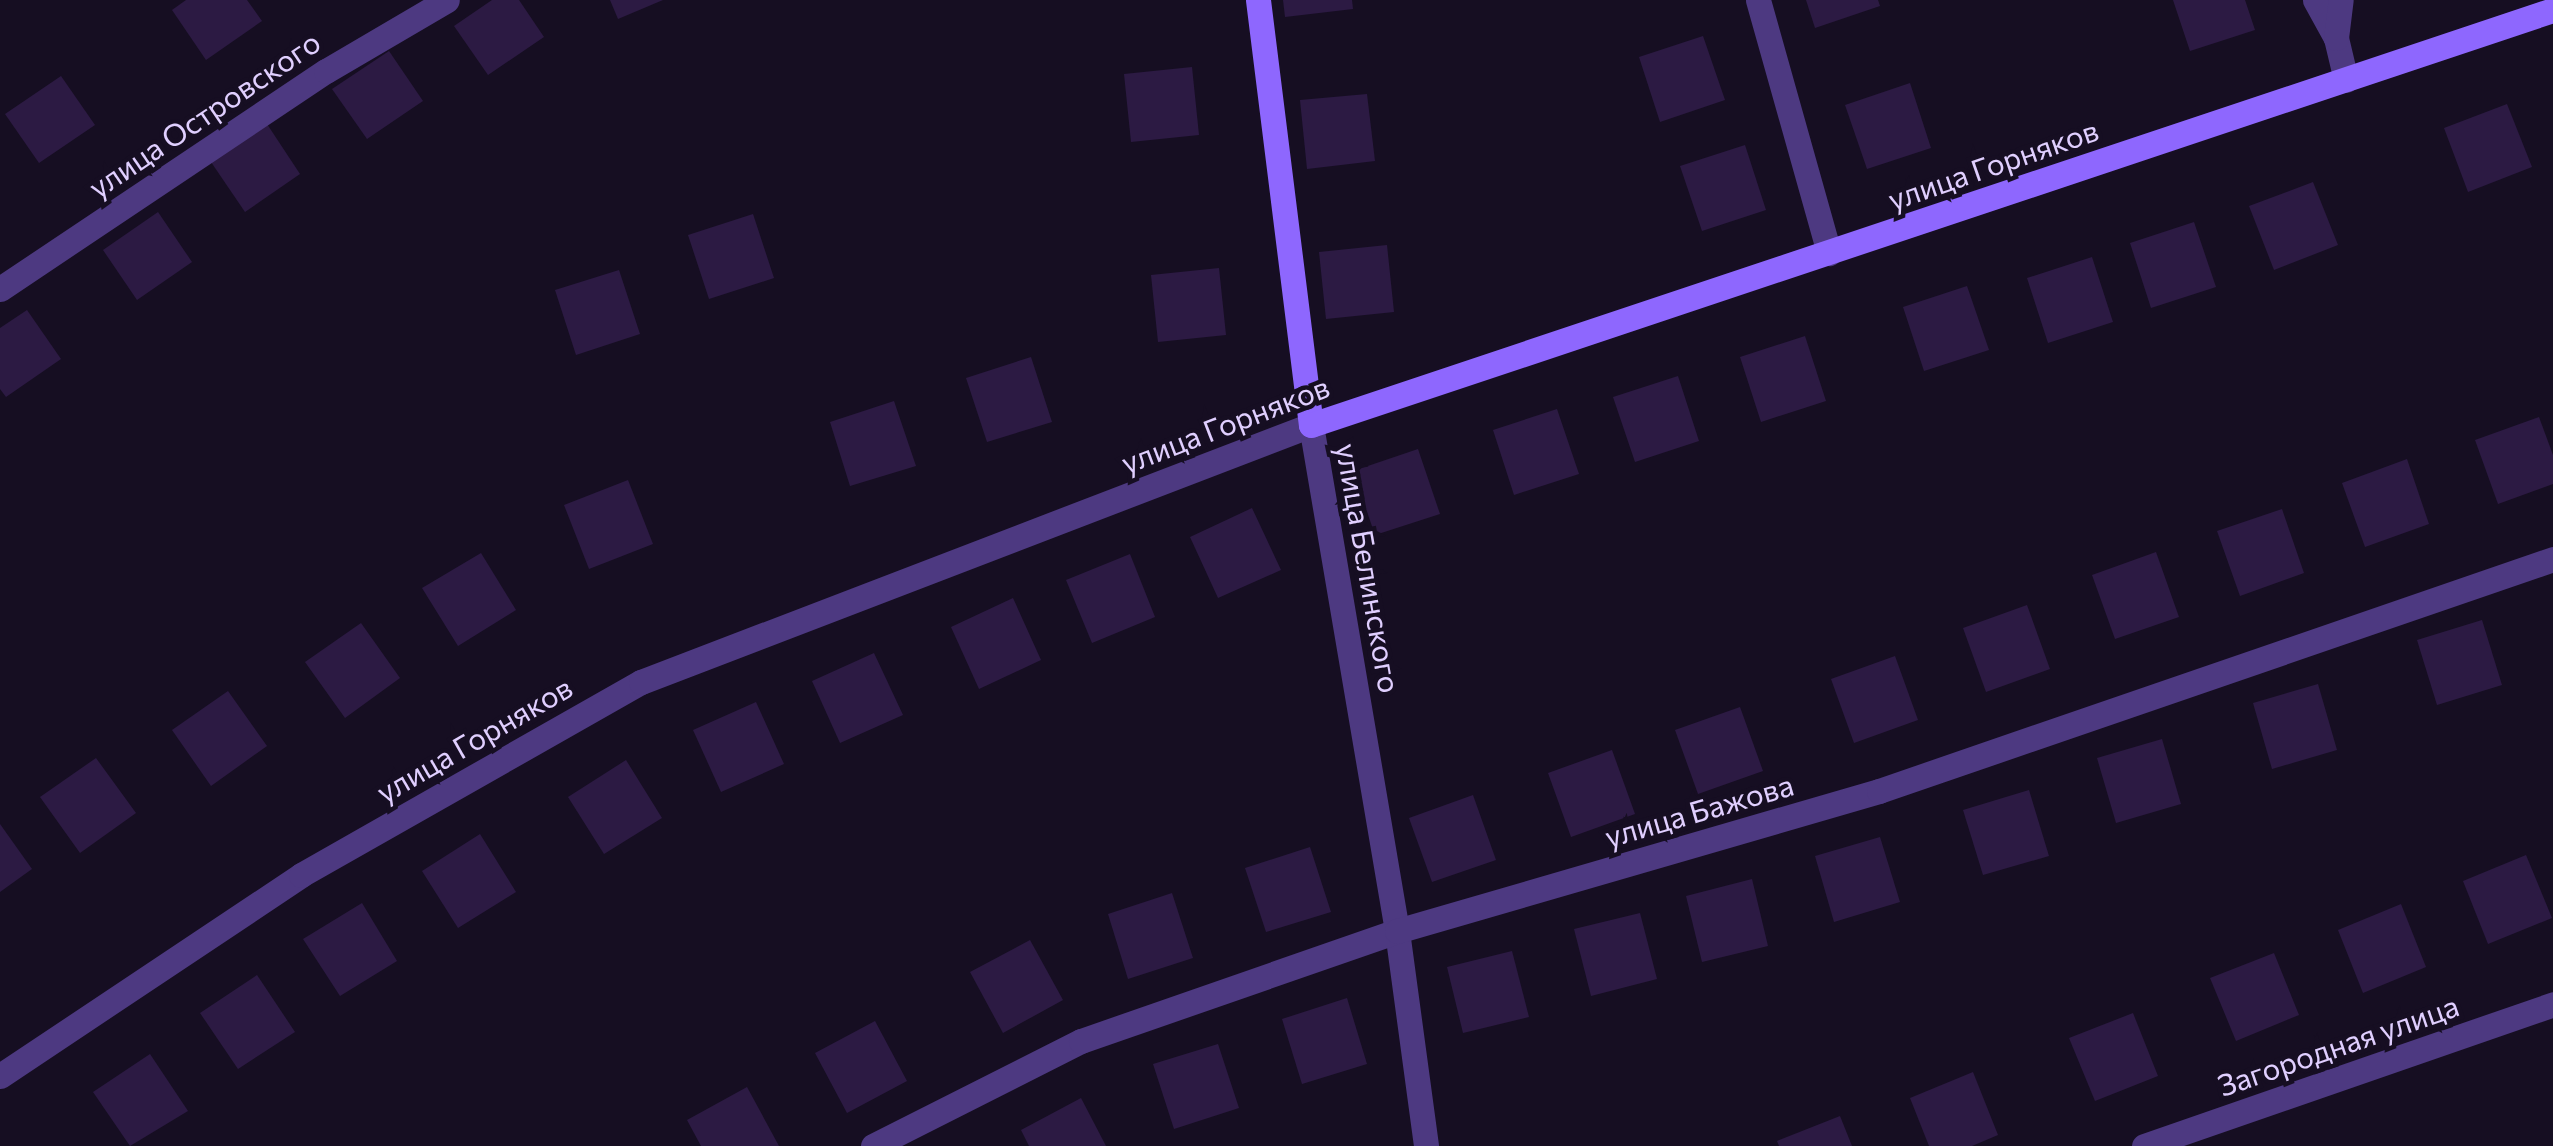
<!DOCTYPE html>
<html>
<head>
<meta charset="utf-8">
<style>
	body { margin:0 }
	#map { position:relative; width:2553px; height:1146px; overflow:hidden; background:#160e22; font-family:Commissioner,sans-serif }
	div>[style] { position:absolute }
	.building>* { inset:0; background:#2c1a43 }
	.lane>* { height:25px; margin:-12.5px; padding:0 12.5px; transform-origin:12.5px; border-radius:12.5px; background:#4d3981 }
	.street>* { height:25px; margin:-12.5px; padding:0 12.5px; transform-origin:12.5px; border-radius:12.5px; background:#4d3981 }
	.secondary>* { height:25px; margin:-12.5px; padding:0 12.5px; transform-origin:12.5px; border-radius:12.5px; background:#8e67fe }
	span { translate:-50% -50%; white-space:nowrap; text-align:center; line-height:1.15; -webkit-text-stroke:9px #160e22; paint-order:stroke }
	.street-label { font-size:30px; color:#e0cfff }
</style>
</head>
<body>
<div id="map">
	<div class="building">
		<div style="clip-path:polygon(186px 0,247px 0,262px 21px,206px 60px,172px 10px)"></div>
		<div style="clip-path:polygon(492px 0,519px 0,544px 37px,488px 75px,454px 26px)"></div>
		<div style="clip-path:polygon(610px 0,663px 0,618px 19px)"></div>
		<div style="clip-path:polygon(1283px 0,1352px 0,1353px 9px,1285px 17px)"></div>
		<div style="clip-path:polygon(1806px 0,1878px 0,1880px 6px,1815px 28px)"></div>
		<div style="clip-path:polygon(2173px 0,2245px 0,2255px 30px,2190px 51px)"></div>
		<div style="clip-path:polygon(1703px 36px,1725px 100px,1660px 122px,1639px 57px)"></div>
		<div style="clip-path:polygon(389px 51px,423px 101px,367px 139px,332px 89px)"></div>
		<div style="clip-path:polygon(1192px 67px,1199px 135px,1131px 142px,1124px 74px)"></div>
		<div style="clip-path:polygon(61px 76px,95px 125px,39px 163px,5px 114px)"></div>
		<div style="clip-path:polygon(1910px 83px,1931px 148px,1867px 169px,1845px 105px)"></div>
		<div style="clip-path:polygon(1367px 94px,1375px 161px,1307px 169px,1300px 100px)"></div>
		<div style="clip-path:polygon(2507px 104px,2532px 167px,2468px 192px,2444px 128px)"></div>
		<div style="clip-path:polygon(267px 124px,300px 174px,245px 212px,211px 162px)"></div>
		<div style="clip-path:polygon(1745px 145px,1766px 210px,1702px 231px,1680px 166px)"></div>
		<div style="clip-path:polygon(2313px 182px,2338px 245px,2274px 270px,2249px 206px)"></div>
		<div style="clip-path:polygon(158px 212px,192px 262px,137px 300px,103px 250px)"></div>
		<div style="clip-path:polygon(753px 214px,774px 278px,709px 299px,688px 235px)"></div>
		<div style="clip-path:polygon(2194px 222px,2216px 287px,2151px 308px,2130px 243px)"></div>
		<div style="clip-path:polygon(1387px 245px,1394px 312px,1326px 319px,1319px 252px)"></div>
		<div style="clip-path:polygon(2092px 257px,2113px 322px,2048px 343px,2027px 278px)"></div>
		<div style="clip-path:polygon(1219px 268px,1226px 335px,1158px 342px,1151px 275px)"></div>
		<div style="clip-path:polygon(619px 270px,640px 334px,576px 355px,555px 290px)"></div>
		<div style="clip-path:polygon(1967px 286px,1989px 350px,1924px 371px,1903px 307px)"></div>
		<div style="clip-path:polygon(27px 310px,61px 359px,6px 397px,0 389px,0 328px)"></div>
		<div style="clip-path:polygon(1805px 336px,1826px 401px,1761px 422px,1740px 357px)"></div>
		<div style="clip-path:polygon(1031px 357px,1052px 422px,987px 442px,966px 378px)"></div>
		<div style="clip-path:polygon(1678px 376px,1699px 441px,1635px 462px,1613px 397px)"></div>
		<div style="clip-path:polygon(894px 401px,916px 466px,850px 486px,830px 422px)"></div>
		<div style="clip-path:polygon(1557px 409px,1579px 474px,1514px 495px,1493px 430px)"></div>
		<div style="clip-path:polygon(2539px 417px,2553px 455px,2553px 484px,2498px 504px,2475px 440px)"></div>
		<div style="clip-path:polygon(1418px 449px,1440px 514px,1375px 535px,1353px 471px)"></div>
		<div style="clip-path:polygon(2407px 459px,2429px 524px,2365px 547px,2342px 483px)"></div>
		<div style="clip-path:polygon(628px 480px,653px 544px,589px 569px,564px 505px)"></div>
		<div style="clip-path:polygon(1252px 508px,1281px 570px,1218px 598px,1190px 537px)"></div>
		<div style="clip-path:polygon(2282px 509px,2304px 573px,2240px 596px,2217px 531px)"></div>
		<div style="clip-path:polygon(2156px 552px,2179px 617px,2115px 639px,2092px 575px)"></div>
		<div style="clip-path:polygon(481px 553px,516px 610px,458px 646px,422px 588px)"></div>
		<div style="clip-path:polygon(1130px 554px,1155px 617px,1092px 643px,1066px 580px)"></div>
		<div style="clip-path:polygon(1013px 598px,1041px 660px,979px 689px,951px 627px)"></div>
		<div style="clip-path:polygon(2027px 605px,2050px 669px,1986px 692px,1963px 628px)"></div>
		<div style="clip-path:polygon(2482px 620px,2502px 685px,2437px 705px,2417px 640px)"></div>
		<div style="clip-path:polygon(361px 623px,400px 678px,345px 718px,305px 662px)"></div>
		<div style="clip-path:polygon(874px 653px,903px 715px,840px 743px,812px 681px)"></div>
		<div style="clip-path:polygon(1895px 656px,1918px 720px,1854px 743px,1831px 679px)"></div>
		<div style="clip-path:polygon(2318px 684px,2337px 750px,2272px 769px,2253px 703px)"></div>
		<div style="clip-path:polygon(228px 691px,267px 746px,211px 786px,172px 730px)"></div>
		<div style="clip-path:polygon(756px 702px,784px 764px,721px 792px,693px 730px)"></div>
		<div style="clip-path:polygon(1740px 707px,1763px 771px,1698px 794px,1675px 730px)"></div>
		<div style="clip-path:polygon(2162px 739px,2181px 804px,2116px 823px,2097px 758px)"></div>
		<div style="clip-path:polygon(1612px 750px,1635px 814px,1571px 837px,1548px 773px)"></div>
		<div style="clip-path:polygon(96px 758px,136px 813px,80px 853px,40px 797px)"></div>
		<div style="clip-path:polygon(626px 760px,662px 818px,604px 854px,568px 797px)"></div>
		<div style="clip-path:polygon(2029px 790px,2049px 856px,1983px 875px,1963px 810px)"></div>
		<div style="clip-path:polygon(1473px 795px,1496px 860px,1432px 882px,1409px 818px)"></div>
		<div style="clip-path:polygon(0 824px,32px 869px,0 892px)"></div>
		<div style="clip-path:polygon(480px 834px,516px 892px,458px 928px,422px 871px)"></div>
		<div style="clip-path:polygon(1880px 837px,1900px 902px,1834px 922px,1815px 856px)"></div>
		<div style="clip-path:polygon(1310px 847px,1331px 912px,1266px 932px,1245px 868px)"></div>
		<div style="clip-path:polygon(2526px 855px,2552px 918px,2488px 944px,2463px 881px)"></div>
		<div style="clip-path:polygon(1752px 879px,1768px 946px,1702px 962px,1686px 896px)"></div>
		<div style="clip-path:polygon(1172px 893px,1193px 958px,1128px 979px,1108px 914px)"></div>
		<div style="clip-path:polygon(362px 903px,397px 961px,340px 996px,303px 939px)"></div>
		<div style="clip-path:polygon(2401px 904px,2426px 967px,2363px 993px,2338px 930px)"></div>
		<div style="clip-path:polygon(1640px 913px,1657px 979px,1591px 996px,1574px 929px)"></div>
		<div style="clip-path:polygon(1030px 940px,1063px 1000px,1003px 1033px,970px 972px)"></div>
		<div style="clip-path:polygon(1512px 951px,1529px 1017px,1463px 1033px,1447px 967px)"></div>
		<div style="clip-path:polygon(2274px 953px,2299px 1015px,2236px 1041px,2210px 978px)"></div>
		<div style="clip-path:polygon(257px 975px,295px 1032px,238px 1069px,200px 1013px)"></div>
		<div style="clip-path:polygon(1347px 998px,1367px 1064px,1302px 1084px,1282px 1019px)"></div>
		<div style="clip-path:polygon(2133px 1013px,2158px 1076px,2095px 1101px,2069px 1038px)"></div>
		<div style="clip-path:polygon(875px 1021px,907px 1081px,847px 1113px,815px 1053px)"></div>
		<div style="clip-path:polygon(1218px 1044px,1239px 1108px,1174px 1129px,1153px 1064px)"></div>
		<div style="clip-path:polygon(150px 1054px,188px 1111px,130px 1146px,93px 1092px)"></div>
		<div style="clip-path:polygon(1973px 1072px,1998px 1135px,1972px 1146px,1929px 1146px,1910px 1098px)"></div>
		<div style="clip-path:polygon(747px 1087px,779px 1146px,701px 1146px,687px 1120px)"></div>
		<div style="clip-path:polygon(1081px 1098px,1106px 1146px,1029px 1146px,1021px 1130px)"></div>
		<div style="clip-path:polygon(1840px 1116px,1852px 1146px,1779px 1146px,1777px 1141px)"></div>
	</div>
	<div class="lane">
		<div style="left:1758px;top:0;width:263px;rotate:74.3deg"></div>
		<div style="left:2315px;top:0;width:43px;rotate:61.1deg"></div>
		<div style="left:2336px;top:38px;width:43px;rotate:76.6deg"></div>
		<div style="left:2336px;top:38px;width:38px;rotate:-83deg"></div>
	</div>
	<div class="street">
		<div style="left:0;top:289px;width:392px;rotate:-33.8deg"></div>
		<div style="left:326px;top:71px;width:140px;rotate:-30.4deg"></div>
		<div style="left:0;top:1076px;width:362px;rotate:-33.7deg"></div>
		<div style="left:301px;top:875px;width:391px;rotate:-29.6deg"></div>
		<div style="left:641px;top:682px;width:718px;rotate:-20.99deg"></div>
		<div style="left:1311px;top:425px;width:513px;rotate:80.35deg"></div>
		<div style="left:1397px;top:931px;width:217px;rotate:82.3deg"></div>
		<div style="left:873px;top:1146px;width:233px;rotate:-26.8deg"></div>
		<div style="left:1081px;top:1041px;width:335px;rotate:-19.2deg"></div>
		<div style="left:1397px;top:931px;width:502px;rotate:-16.2deg"></div>
		<div style="left:1879px;top:791px;width:713px;rotate:-18.99deg"></div>
		<div style="left:2144px;top:1146px;width:433px;rotate:-19.1deg"></div>
	</div>
	<div class="secondary">
		<div style="left:1258px;top:0;width:428px;rotate:82.9deg"></div>
		<div style="left:1311px;top:425px;width:1309px;rotate:-18.48deg"></div>
	</div>
	<div class="street-label">
		<span style="left:204px;top:114px;rotate:-34deg">улица Островского</span>
		<span style="left:1993px;top:164px;rotate:-19deg">улица Горняков</span>
		<span style="left:1225px;top:424px;rotate:-21deg">улица Горняков</span>
		<span style="left:1369px;top:568px;rotate:80deg">улица Белинского</span>
		<span style="left:474px;top:739px;rotate:-30deg">улица Горняков</span>
		<span style="left:1699px;top:810px;rotate:-16deg">улица Бажова</span>
		<span style="left:2338px;top:1045px;rotate:-19deg">Загородная улица</span>
	</div>
</div>
</body>
</html>
